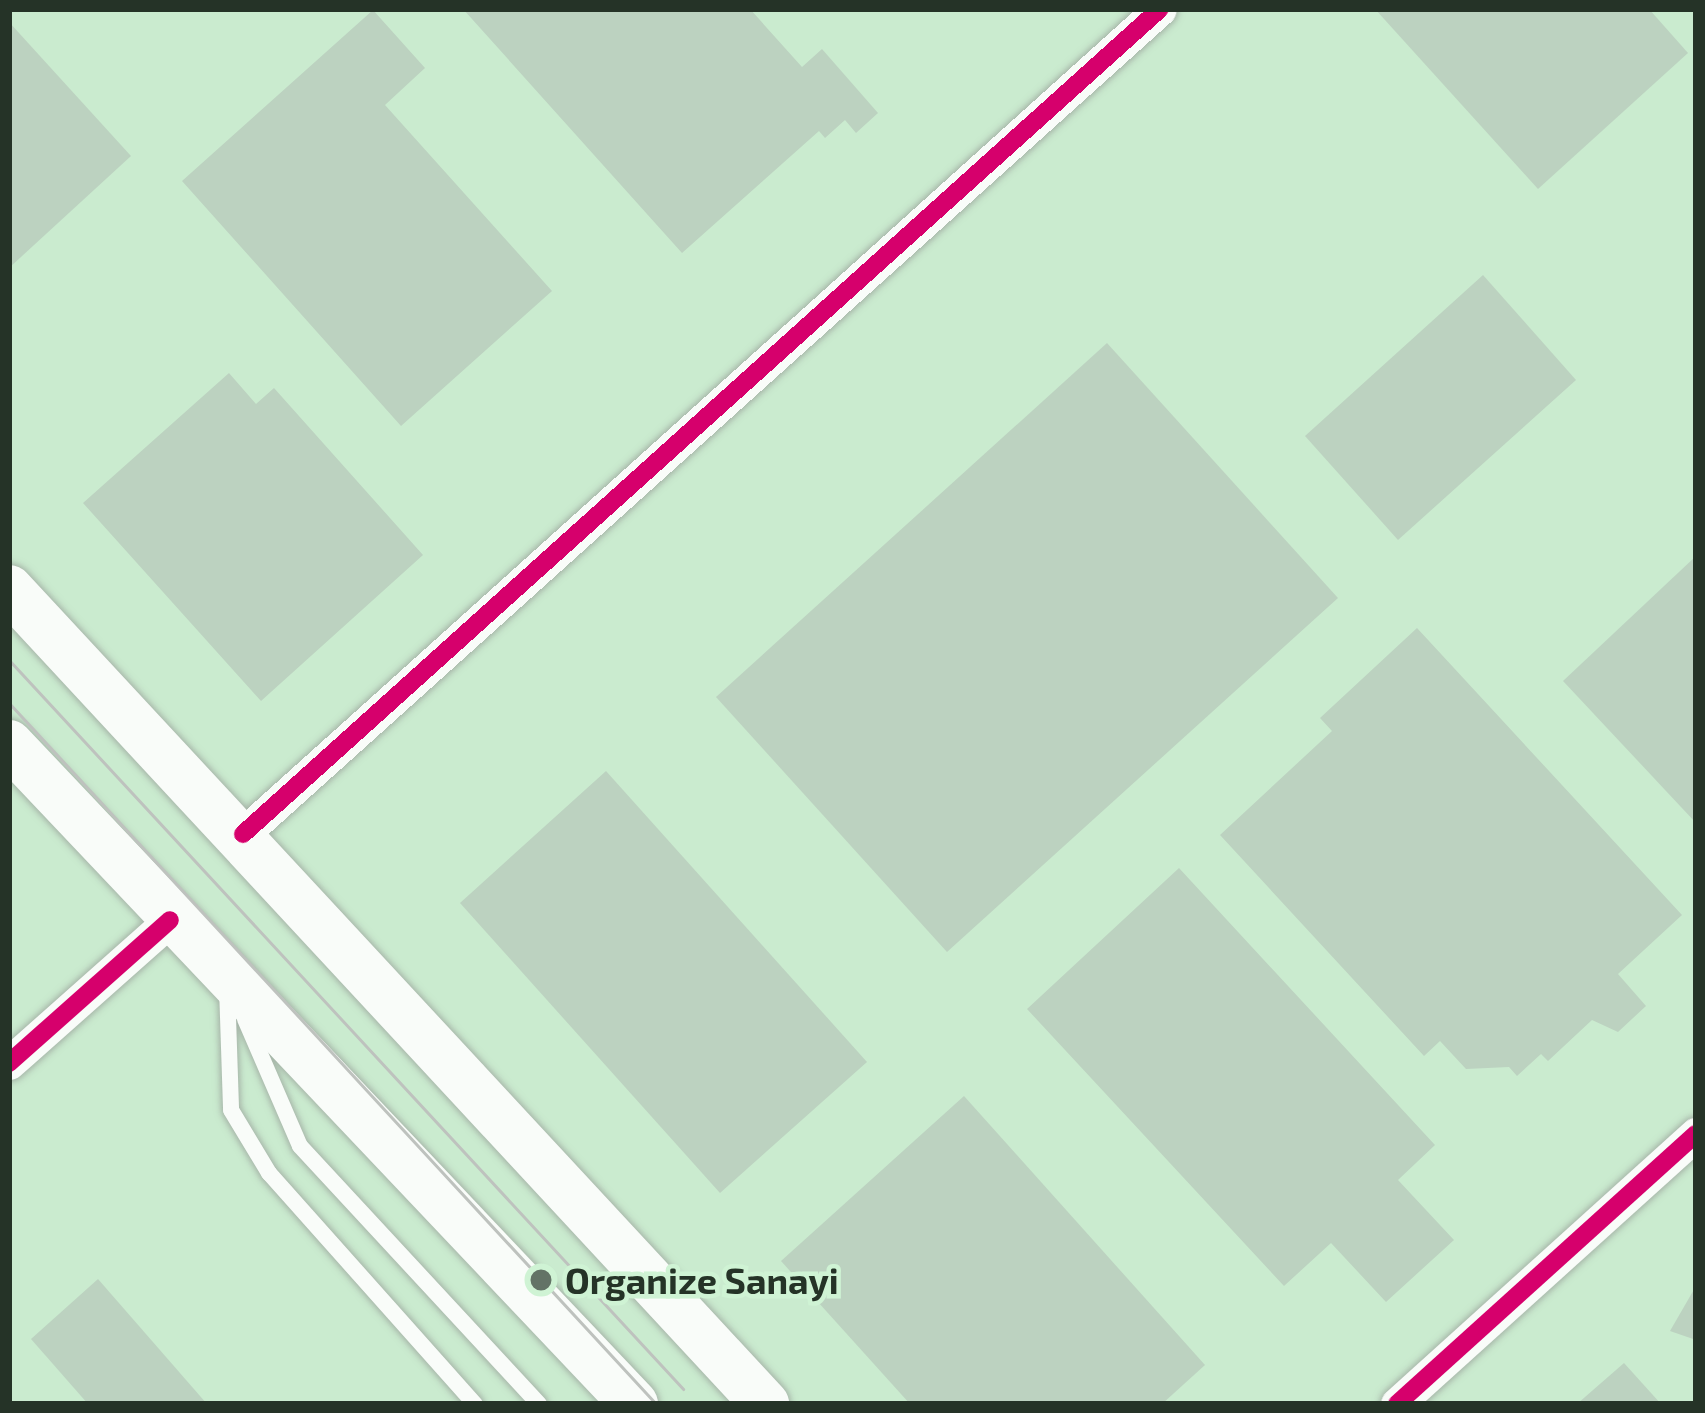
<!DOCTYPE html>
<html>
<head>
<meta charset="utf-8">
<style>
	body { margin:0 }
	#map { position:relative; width:1705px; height:1413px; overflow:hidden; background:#d7ebda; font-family:"Exo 2",sans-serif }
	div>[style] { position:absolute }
	.built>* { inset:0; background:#caebcf }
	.building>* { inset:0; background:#bcd2c0 }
	.roads { filter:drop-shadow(0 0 3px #a7b6a9) drop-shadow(0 0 3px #a7b6a9) }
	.service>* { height:16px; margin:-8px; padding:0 8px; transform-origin:8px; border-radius:8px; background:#f9fcf9 }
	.minor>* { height:33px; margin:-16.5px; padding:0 16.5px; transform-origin:16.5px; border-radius:16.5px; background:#f9fcf9 }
	.secondary>* { height:48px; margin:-24px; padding:0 24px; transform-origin:24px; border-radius:24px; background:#f9fcf9 }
	.tram>* { height:3px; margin:-1.5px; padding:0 1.5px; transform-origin:1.5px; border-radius:1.5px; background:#bec2be }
	.cycleway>* { height:18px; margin:-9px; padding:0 9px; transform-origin:9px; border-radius:9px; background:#d6006c }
	.dots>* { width:33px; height:33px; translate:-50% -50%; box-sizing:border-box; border:6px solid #cff3d4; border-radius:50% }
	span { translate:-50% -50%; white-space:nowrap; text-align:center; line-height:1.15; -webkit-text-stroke:9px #cff3d4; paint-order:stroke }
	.poi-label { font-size:36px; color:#253327; font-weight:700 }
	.left { translate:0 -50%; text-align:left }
	.frame { position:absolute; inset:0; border:12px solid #253327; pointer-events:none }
</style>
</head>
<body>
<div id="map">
	<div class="built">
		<div style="clip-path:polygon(9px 9px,1696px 9px,1696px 1404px,9px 1404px)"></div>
	</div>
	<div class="building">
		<div style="clip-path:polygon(463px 9px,750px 9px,802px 67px,822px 49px,878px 113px,856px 133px,845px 120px,825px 138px,819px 131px,682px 253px)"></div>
		<div style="clip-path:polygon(1375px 9px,1649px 9px,1688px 53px,1538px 189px)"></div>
		<div style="clip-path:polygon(373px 10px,425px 68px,385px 105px,552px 291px,401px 426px,182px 181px)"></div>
		<div style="clip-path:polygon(9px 22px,131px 156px,9px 268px)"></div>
		<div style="clip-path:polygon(1483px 275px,1576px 380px,1398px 540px,1305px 436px)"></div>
		<div style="clip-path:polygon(1107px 343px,1338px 598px,947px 952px,716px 697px)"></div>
		<div style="clip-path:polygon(229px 373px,256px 404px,274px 388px,423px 555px,261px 701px,83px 503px)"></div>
		<div style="clip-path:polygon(1696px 556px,1696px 823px,1563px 681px)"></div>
		<div style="clip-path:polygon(1417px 628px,1682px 915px,1618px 974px,1646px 1006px,1618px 1032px,1592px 1020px,1548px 1061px,1541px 1054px,1517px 1076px,1509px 1067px,1466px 1069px,1440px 1041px,1424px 1056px,1220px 835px,1332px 731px,1320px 718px)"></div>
		<div style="clip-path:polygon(606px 771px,867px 1062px,720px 1193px,460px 903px)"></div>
		<div style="clip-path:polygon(1179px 868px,1435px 1145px,1398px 1180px,1454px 1240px,1386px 1302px,1331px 1243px,1284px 1286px,1027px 1009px)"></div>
		<div style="clip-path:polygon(964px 1096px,1205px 1365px,1162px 1404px,910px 1404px,781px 1261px)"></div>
		<div style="clip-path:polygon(98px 1279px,207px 1404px,88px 1404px,31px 1339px)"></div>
		<div style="clip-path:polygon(1696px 1286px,1696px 1340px,1670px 1331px)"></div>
		<div style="clip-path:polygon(1624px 1363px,1661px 1404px,1577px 1404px)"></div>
	</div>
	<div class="roads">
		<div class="service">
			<div style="left:227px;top:987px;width:123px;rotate:88.1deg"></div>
			<div style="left:231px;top:1110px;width:74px;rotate:58.9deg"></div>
			<div style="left:269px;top:1173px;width:310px;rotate:48.3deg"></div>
			<div style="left:245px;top:1019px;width:138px;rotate:66.6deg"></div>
			<div style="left:300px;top:1146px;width:352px;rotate:47.2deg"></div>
		</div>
		<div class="minor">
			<div style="left:243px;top:834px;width:1233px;rotate:-41.98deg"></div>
			<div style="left:9px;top:1063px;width:215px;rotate:-41.6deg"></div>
			<div style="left:1397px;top:1404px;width:403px;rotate:-42.1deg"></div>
		</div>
		<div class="secondary">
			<div style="left:9px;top:589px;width:1112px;rotate:47.15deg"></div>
			<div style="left:9px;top:744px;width:909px;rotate:46.56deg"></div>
		</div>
	</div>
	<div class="tram">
		<div style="left:9px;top:660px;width:993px;rotate:47.24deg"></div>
		<div style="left:9px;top:703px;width:954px;rotate:47.29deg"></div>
	</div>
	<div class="cycleway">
		<div style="left:243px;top:834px;width:1233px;rotate:-41.98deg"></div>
		<div style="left:9px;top:1063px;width:215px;rotate:-41.6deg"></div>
		<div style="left:1397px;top:1404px;width:403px;rotate:-42.1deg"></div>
	</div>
	<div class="dots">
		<div style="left:541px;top:1280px;background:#637366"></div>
	</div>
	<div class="poi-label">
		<span class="left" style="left:565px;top:1280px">Organize Sanayi</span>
	</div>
	<div class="frame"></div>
</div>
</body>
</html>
